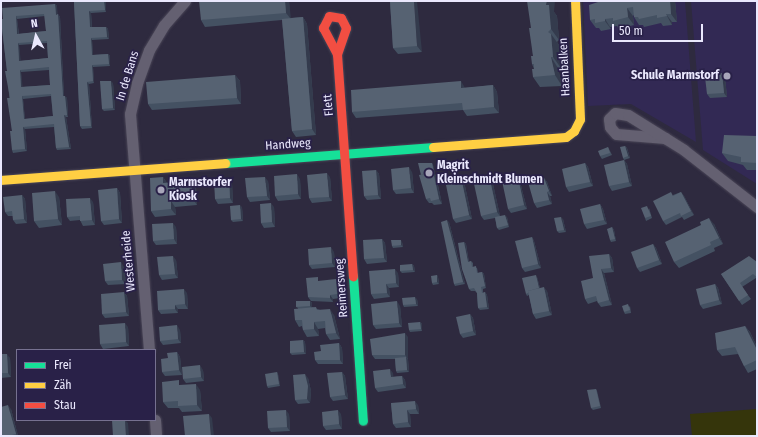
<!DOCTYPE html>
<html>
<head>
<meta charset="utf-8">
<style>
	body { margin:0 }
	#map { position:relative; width:758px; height:437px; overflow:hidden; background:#2e2a3f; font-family:"Fira Sans Condensed",sans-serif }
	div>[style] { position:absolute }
	.built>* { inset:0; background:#322954 }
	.green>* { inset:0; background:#35350b }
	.roads { filter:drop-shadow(0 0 1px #4a4657) drop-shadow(0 0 1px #4a4657) }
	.street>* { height:11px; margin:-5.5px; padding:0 5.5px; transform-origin:5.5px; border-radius:5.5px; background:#646071 }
	.fast>* { height:9px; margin:-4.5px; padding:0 4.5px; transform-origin:4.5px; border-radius:4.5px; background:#16e098 }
	.slow>* { height:9px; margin:-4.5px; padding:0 4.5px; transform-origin:4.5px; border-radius:4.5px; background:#ffcf43 }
	.jam>* { height:9px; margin:-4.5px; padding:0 4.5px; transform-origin:4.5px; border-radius:4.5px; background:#f24e42 }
	.wall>* { inset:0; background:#445162 }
	.shaded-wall>* { inset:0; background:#343b4d }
	.building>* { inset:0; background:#566272 }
	.dots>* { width:11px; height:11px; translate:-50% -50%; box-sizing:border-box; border:2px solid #292148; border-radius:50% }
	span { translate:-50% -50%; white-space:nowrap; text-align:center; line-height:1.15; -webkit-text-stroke:3.5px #292148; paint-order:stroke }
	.street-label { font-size:12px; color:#eae8fd }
	.poi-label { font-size:12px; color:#eae8fd; font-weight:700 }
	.right { translate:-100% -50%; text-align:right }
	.left { translate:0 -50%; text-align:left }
	.frame { position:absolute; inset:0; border:2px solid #eae8fd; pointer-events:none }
	.legend { position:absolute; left:16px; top:349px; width:140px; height:72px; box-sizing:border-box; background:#292148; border:1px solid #767190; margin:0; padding:5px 7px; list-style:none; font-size:12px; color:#eae8fd }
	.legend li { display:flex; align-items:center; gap:8px; height:20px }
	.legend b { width:20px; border:1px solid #767190 }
	.north { position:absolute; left:16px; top:16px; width:40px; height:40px; -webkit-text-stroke:3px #292148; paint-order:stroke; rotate:352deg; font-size:11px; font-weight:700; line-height:16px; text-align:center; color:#eae8fd }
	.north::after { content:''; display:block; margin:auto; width:14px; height:18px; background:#eae8fd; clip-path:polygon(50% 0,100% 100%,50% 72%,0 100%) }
	.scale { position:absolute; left:612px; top:24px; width:91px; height:18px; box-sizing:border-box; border:2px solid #eae8fd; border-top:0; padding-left:5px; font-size:12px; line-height:14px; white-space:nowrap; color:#eae8fd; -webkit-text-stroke:3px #292148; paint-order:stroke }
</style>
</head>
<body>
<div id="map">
	<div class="built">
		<div style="clip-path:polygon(583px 1px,685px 1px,696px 142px,631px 104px,588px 106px)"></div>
		<div style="clip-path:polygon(691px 1px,757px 1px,757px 184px,703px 150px)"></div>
	</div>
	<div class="green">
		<div style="clip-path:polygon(757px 409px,757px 436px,692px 436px,690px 414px)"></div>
	</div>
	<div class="roads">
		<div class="street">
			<div style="left:665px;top:138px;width:49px;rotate:-175.3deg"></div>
			<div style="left:616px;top:134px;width:9px;rotate:-131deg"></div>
			<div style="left:610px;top:127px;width:8px;rotate:-97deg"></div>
			<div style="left:609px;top:119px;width:8px;rotate:-45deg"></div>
			<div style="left:615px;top:113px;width:13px;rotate:9deg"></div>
			<div style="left:628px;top:115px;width:44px;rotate:31.9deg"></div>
			<div style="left:665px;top:138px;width:22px;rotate:32deg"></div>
			<div style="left:684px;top:150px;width:93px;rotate:38deg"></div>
			<div style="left:149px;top:350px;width:237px;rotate:-94.6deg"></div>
			<div style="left:130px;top:114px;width:32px;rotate:-77deg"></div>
			<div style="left:137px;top:83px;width:35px;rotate:-70deg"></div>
			<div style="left:149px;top:50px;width:29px;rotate:-59deg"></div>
			<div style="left:164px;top:25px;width:32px;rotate:-49deg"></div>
			<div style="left:155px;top:420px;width:14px;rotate:86deg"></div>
		</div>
		<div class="fast">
			<div style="left:225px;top:163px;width:209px;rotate:-4.4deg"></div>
			<div style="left:353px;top:276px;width:145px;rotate:86.1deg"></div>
		</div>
		<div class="slow">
			<div style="left:433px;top:147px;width:133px;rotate:-4.3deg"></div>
			<div style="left:566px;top:137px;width:10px;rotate:-37deg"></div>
			<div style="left:574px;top:131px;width:13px;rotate:-63deg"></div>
			<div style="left:580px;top:119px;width:118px;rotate:-92.4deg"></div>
			<div style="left:1px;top:180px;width:225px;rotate:-4.3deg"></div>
		</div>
		<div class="jam">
			<div style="left:337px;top:54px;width:30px;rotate:-118deg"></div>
			<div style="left:323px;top:28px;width:13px;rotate:-63deg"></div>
			<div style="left:329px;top:16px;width:12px;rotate:9deg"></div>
			<div style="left:341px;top:18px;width:11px;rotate:63deg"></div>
			<div style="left:346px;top:28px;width:28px;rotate:109deg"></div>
			<div style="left:337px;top:54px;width:223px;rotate:85.9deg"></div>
		</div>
	</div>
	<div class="wall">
		<div style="clip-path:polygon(289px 1px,290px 18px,303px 17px,307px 24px,316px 135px,296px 137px,292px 131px,282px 20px,205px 27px,201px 20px)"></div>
		<div style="clip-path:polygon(390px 1px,422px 52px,398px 54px,393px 48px)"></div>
		<div style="clip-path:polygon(601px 1px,679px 1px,675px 1px,677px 22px,672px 22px,672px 25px,663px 26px,661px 23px,644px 27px,643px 25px,639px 25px,634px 17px,634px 15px,633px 16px,634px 25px,619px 29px,617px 26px,610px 27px,611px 29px,601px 31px,599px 28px,596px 28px,590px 20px)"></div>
		<div style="clip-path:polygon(74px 2px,106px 2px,106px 12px,91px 13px,92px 27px,106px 27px,108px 29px,109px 39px,92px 40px,93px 55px,108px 54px,110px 56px,110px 66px,93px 67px,94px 83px,89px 84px,92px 128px,82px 129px,80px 126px)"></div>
		<div style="clip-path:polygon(evenodd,55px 4px,57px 6px,57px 14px,58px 14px,60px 17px,64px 96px,67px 98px,68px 117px,66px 117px,71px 149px,57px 150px,56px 148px,54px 127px,25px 129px,27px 151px,13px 153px,12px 150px,12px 131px,7px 71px,1px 20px,55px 4px,45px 16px,46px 31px,19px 34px,17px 19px,45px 16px,55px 4px,47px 43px,48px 58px,20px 61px,19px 45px,47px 43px,55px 4px,49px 70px,50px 85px,22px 87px,21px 72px,49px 70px,55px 4px,51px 96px,53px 116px,25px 119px,23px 99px,51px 96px)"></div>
		<div style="clip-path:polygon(554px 12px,557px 16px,559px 40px,557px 42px,559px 45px,561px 68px,558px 68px,562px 86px,540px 87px,533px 77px,534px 69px,532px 64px,533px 56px,531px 28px)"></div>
		<div style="clip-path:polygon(235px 75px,240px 81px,241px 104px,152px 110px,148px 104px)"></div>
		<div style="clip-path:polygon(725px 77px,727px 97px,710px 98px,707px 94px)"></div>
		<div style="clip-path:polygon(113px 83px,115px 110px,104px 111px,102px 109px)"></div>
		<div style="clip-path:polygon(493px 85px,497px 92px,499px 113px,467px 116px,463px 110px,356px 118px,352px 112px,465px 88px)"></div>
		<div style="clip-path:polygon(757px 136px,757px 170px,747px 170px,743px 165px,728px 161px,722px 153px)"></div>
		<div style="clip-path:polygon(625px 146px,627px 148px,630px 158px,624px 160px,627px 164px,632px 186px,612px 191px,609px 186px,624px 160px,623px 158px)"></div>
		<div style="clip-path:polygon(608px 147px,612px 155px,602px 159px,600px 156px)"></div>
		<div style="clip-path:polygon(432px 163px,433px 165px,435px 174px,436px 176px,442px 204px,434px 205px,432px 203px,429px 203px,426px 199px)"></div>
		<div style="clip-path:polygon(585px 163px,588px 167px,593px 186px,569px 192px,566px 187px)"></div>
		<div style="clip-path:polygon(376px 170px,379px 174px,381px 199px,367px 200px,364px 196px)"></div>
		<div style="clip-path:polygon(412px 172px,414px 193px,396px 194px,393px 190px)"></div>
		<div style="clip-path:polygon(163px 177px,167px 183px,196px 187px,197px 205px,175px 207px,176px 215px,155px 217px,151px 211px)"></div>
		<div style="clip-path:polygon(330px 177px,332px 201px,312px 203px,309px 198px)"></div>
		<div style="clip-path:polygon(518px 178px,520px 182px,527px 209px,511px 213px,508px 209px)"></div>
		<div style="clip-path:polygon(544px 178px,547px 182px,552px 196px,550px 196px,552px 204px,537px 208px,534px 203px)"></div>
		<div style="clip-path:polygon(300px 179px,301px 199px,278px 201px,275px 196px)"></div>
		<div style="clip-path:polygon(490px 180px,493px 184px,500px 216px,507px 217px,509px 227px,499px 230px,497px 228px,495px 218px,484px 220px,481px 216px)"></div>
		<div style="clip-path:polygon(268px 181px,270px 200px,250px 202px,247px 197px)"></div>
		<div style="clip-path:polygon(462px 182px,465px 186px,472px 219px,456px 223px,453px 219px)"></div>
		<div style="clip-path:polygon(232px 184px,233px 203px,218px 204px,215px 199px)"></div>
		<div style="clip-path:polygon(117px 188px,120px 193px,122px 223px,104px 225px,101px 221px)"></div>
		<div style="clip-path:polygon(681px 192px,684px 196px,694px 215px,684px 220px,682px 217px,666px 225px,663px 221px,673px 195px)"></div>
		<div style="clip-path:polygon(22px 195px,25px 199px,27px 223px,16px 224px,13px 220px,13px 216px,8px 216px,5px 212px)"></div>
		<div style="clip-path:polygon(59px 197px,62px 225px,39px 228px,34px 221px)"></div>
		<div style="clip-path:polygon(93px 202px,95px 225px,83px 226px,80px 220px,70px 221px,67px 217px)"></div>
		<div style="clip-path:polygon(600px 204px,603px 209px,607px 224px,587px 229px,584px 224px)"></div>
		<div style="clip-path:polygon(242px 207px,243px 221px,233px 222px,231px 220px)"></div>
		<div style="clip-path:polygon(274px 207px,275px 227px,264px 228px,261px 223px)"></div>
		<div style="clip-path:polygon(649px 208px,652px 218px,646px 221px,645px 218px)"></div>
		<div style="clip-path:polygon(563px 219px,566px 232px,559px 233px,557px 231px)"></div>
		<div style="clip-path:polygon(449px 222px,465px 284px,455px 286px,454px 284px)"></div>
		<div style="clip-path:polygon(714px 224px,723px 244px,714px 248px,715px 251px,679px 268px,674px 262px)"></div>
		<div style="clip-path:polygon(176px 227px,177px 244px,156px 245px,153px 241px)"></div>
		<div style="clip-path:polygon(612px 227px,614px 230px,616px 241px,611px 242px,610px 240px)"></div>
		<div style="clip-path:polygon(532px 237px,534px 241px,541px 268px,525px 272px,522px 268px)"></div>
		<div style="clip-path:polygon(382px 239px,385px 243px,387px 262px,367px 264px,364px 259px)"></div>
		<div style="clip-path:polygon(402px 242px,403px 247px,393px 248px,392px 246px)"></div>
		<div style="clip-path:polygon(464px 242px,466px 244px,469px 262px,471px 261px,473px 263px,473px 267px,477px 268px,478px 273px,482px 272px,484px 274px,486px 288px,483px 289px,483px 293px,485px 292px,487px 295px,489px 309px,480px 310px,478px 308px,477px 293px,475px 291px,471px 291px,469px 289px)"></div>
		<div style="clip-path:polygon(653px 244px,656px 248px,662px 264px,640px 272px,637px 268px)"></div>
		<div style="clip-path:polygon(334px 252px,335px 267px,312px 269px,309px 265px)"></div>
		<div style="clip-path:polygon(609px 254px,612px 258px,614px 272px,604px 273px,612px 305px,601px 307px,598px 303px,597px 301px,588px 304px,585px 299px,593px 278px)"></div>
		<div style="clip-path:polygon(176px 260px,178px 278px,162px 280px,159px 275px)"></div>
		<div style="clip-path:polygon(757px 262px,757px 279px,756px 278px,742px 287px,751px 299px,742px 305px,721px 274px)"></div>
		<div style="clip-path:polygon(412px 264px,414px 266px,415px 272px,402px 273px,400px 271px)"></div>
		<div style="clip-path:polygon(124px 267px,126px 284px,108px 285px,105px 281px)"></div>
		<div style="clip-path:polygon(398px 273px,399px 287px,389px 288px,390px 297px,374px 299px,371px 294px)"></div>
		<div style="clip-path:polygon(437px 275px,438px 277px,439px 284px,433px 285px,432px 283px)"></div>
		<div style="clip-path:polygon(537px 277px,540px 288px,547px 291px,552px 315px,536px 319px,533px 314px,529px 295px,527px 296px,526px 294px)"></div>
		<div style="clip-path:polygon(336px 279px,339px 283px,340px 298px,333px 299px,333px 302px,311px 301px,308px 297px)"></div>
		<div style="clip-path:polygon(715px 284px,718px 288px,722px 304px,703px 309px,700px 305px)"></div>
		<div style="clip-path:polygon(124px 292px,127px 296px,129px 316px,105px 318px,102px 314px)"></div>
		<div style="clip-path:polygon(187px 293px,188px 309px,178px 309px,178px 313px,161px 314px,158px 310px)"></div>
		<div style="clip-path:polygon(417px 299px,418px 306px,404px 307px,403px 305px)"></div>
		<div style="clip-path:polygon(310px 301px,312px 303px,312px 307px,334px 315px,340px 339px,330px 340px,326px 334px,325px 328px,318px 329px,319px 336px,307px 337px,303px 330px,302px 326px,299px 327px,295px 320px,298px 308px,296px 307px)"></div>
		<div style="clip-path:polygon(400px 306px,402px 327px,376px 329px,373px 325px)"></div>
		<div style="clip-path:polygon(630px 306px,631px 313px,625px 314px,624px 312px)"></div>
		<div style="clip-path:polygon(470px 314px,473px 318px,476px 335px,463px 338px,460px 334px)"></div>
		<div style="clip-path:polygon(420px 322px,422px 324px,422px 331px,410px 332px,409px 330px)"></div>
		<div style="clip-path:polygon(745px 326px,750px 332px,757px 347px,757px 369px,748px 373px,744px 366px,738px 354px,722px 356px,717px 350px)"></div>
		<div style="clip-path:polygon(128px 327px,129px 346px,103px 349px,100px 344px)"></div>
		<div style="clip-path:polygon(180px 330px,181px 343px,163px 345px,160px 341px)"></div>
		<div style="clip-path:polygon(408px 337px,408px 359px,409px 372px,397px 373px,396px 371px,395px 359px,375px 359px,372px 355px)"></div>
		<div style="clip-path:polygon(303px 340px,305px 342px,306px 354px,292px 355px,290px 353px)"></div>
		<div style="clip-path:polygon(339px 343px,342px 348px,343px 364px,318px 364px,315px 360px,321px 351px)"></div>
		<div style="clip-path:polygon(177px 352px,180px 357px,182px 375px,165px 376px,162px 372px,168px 358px)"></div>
		<div style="clip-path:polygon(1px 354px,10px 358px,11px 377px,1px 378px)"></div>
		<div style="clip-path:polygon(203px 370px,204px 381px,186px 383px,183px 379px)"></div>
		<div style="clip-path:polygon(277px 372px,278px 374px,280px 386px,268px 388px,267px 386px)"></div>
		<div style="clip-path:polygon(342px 372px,345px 376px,348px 399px,333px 401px,330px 397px)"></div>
		<div style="clip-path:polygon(393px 373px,393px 377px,402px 376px,405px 380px,406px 388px,378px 392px,375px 388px)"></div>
		<div style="clip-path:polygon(308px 378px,311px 391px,310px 403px,298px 404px,295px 400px)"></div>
		<div style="clip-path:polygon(182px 385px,200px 390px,202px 411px,182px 412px,179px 408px,168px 408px,163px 402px)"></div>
		<div style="clip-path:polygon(596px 389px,597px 391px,601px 408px,593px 410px,591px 408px)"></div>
		<div style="clip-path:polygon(391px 403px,418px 405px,419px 414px,410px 414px,411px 427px,396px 428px,393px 424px)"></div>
		<div style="clip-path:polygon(11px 409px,18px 436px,1px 436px)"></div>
		<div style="clip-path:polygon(289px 414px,290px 431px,271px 432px,268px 428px)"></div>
		<div style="clip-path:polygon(341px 414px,342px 429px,326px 430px,323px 426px)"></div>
	</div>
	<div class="shaded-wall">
		<div style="clip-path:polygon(104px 1px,106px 2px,106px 12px,105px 10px)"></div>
		<div style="clip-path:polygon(285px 1px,289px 1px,291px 19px,286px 13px)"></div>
		<div style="clip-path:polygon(414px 1px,417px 1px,422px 52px,417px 46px)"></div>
		<div style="clip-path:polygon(547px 1px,555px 1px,554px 12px,557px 16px,559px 40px,551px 29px,546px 5px)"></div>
		<div style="clip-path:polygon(670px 1px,675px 1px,677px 22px,671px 14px)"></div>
		<div style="clip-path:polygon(55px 4px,57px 6px,58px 17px,56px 15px)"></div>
		<div style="clip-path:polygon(627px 8px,633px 16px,634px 25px,628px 17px)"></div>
		<div style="clip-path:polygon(89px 11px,91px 13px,92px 30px,90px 27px)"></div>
		<div style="clip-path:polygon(58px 14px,60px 17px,64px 99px,63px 96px)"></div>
		<div style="clip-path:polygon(666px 14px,672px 22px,672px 25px,667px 16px)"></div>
		<div style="clip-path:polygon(16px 16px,17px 19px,19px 36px,17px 34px)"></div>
		<div style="clip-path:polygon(303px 17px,307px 24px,316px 135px,312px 129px)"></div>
		<div style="clip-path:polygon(605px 19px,610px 27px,611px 29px,605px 21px)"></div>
		<div style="clip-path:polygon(106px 27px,108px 29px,109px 39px,107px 37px)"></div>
		<div style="clip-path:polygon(551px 34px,559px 45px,561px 68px,553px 57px)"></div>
		<div style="clip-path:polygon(91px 38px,92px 40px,93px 57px,92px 55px)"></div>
		<div style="clip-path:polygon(18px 43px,19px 45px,21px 63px,19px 61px)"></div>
		<div style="clip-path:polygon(108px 54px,110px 56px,110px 66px,109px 64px)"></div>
		<div style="clip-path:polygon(551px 57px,558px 68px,562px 86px,555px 75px)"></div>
		<div style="clip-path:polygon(92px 65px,93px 67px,94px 83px,93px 81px)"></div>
		<div style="clip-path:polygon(20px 70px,21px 72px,23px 90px,21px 87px)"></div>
		<div style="clip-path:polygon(722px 73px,725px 77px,727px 97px,724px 93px)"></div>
		<div style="clip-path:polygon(235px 75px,240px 81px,241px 104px,237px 98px)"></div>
		<div style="clip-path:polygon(111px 81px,113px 83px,115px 110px,113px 108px)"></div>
		<div style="clip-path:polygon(461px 81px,465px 88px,461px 88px)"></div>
		<div style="clip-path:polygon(87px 82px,89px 84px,92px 128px,91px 126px)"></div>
		<div style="clip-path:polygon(493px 85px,497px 92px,499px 113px,494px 107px)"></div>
		<div style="clip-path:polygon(22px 96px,23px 99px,25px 121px,24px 119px)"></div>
		<div style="clip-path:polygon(65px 96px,67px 98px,68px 117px,67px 115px)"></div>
		<div style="clip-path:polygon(64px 115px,66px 117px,71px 149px,69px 147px)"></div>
		<div style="clip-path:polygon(23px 127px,25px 129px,27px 151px,25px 149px)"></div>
		<div style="clip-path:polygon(625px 146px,627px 148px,630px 158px,628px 156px)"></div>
		<div style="clip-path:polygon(624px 160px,627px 164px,632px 186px,629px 182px)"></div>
		<div style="clip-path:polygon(432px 163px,433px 165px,435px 174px,436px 176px,442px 204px,439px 199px)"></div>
		<div style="clip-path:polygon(585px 163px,588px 167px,593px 186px,590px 182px)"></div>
		<div style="clip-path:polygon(409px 167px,412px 172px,414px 193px,411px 188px)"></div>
		<div style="clip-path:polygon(376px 170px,379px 174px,381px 199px,378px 195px)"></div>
		<div style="clip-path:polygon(327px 173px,330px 177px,332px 201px,329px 197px)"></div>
		<div style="clip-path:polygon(297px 174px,300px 179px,301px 199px,298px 194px)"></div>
		<div style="clip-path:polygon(163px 177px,167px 183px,163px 183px)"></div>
		<div style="clip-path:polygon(265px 177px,268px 181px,270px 200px,267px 196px)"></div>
		<div style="clip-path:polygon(518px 178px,520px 182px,527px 209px,524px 205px)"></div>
		<div style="clip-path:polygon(544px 178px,547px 182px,552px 196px,549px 191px)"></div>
		<div style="clip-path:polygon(229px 180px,232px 184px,233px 203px,230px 198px)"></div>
		<div style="clip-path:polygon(490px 180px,493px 184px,500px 216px,497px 212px)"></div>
		<div style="clip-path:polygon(191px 181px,196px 187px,197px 205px,193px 199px)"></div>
		<div style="clip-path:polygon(462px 182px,465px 186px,472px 219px,469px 215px)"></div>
		<div style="clip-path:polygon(117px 188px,120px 193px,122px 223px,119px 219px)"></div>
		<div style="clip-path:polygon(55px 191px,59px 197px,62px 225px,58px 219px)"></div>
		<div style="clip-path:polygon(547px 192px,550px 196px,552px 204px,549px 200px)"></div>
		<div style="clip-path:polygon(681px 192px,684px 196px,694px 215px,691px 211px)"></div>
		<div style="clip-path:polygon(22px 195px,25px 199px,27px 223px,24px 219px)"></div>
		<div style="clip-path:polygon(90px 198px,93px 202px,95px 225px,92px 220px)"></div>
		<div style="clip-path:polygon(171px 201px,175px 207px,176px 215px,171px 209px)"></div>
		<div style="clip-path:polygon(271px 203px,274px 207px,275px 227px,272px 222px)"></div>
		<div style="clip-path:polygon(600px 204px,603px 209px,607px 224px,604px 220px)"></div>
		<div style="clip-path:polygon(240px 205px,242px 207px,243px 221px,241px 219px)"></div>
		<div style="clip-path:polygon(505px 215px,507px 217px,509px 227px,508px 225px)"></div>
		<div style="clip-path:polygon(561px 217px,563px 219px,566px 232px,564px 230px)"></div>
		<div style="clip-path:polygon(709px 218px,714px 224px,723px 244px,719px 238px)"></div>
		<div style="clip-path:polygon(447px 220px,449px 222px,465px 284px,463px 282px)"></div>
		<div style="clip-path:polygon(173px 223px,176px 227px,177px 244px,174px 239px)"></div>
		<div style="clip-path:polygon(612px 227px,614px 230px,616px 241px,615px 239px)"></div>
		<div style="clip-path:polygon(532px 237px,534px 241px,541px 268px,538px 264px)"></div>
		<div style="clip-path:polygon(382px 239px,385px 243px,387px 262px,384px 258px)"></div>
		<div style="clip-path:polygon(401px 240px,402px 242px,403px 247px,401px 245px)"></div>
		<div style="clip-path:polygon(464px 242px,466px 244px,469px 264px,468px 262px)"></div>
		<div style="clip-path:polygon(653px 244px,656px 248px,662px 264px,659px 260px)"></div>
		<div style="clip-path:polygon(331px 247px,334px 252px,335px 267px,332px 263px)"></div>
		<div style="clip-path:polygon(609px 254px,612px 258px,614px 272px,611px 268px)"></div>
		<div style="clip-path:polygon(173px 256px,176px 260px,178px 278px,175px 274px)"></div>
		<div style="clip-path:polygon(121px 262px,124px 267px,126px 284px,122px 280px)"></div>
		<div style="clip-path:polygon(412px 264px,414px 266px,415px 272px,413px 270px)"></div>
		<div style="clip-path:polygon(395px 269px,398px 273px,399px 287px,396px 283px)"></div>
		<div style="clip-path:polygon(601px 269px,604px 273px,612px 305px,609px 300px)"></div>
		<div style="clip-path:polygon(482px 272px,484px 274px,486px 288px,485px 286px)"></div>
		<div style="clip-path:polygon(437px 275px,438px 277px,439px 284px,437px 282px)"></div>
		<div style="clip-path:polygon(536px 275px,537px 277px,541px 292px,539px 290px)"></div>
		<div style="clip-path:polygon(336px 279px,339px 283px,340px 298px,337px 294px)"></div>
		<div style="clip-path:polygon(386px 284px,389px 288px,390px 297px,387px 293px)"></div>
		<div style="clip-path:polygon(715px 284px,718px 288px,722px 304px,719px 300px)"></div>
		<div style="clip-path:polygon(544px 287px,547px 291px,552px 315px,549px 311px)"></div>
		<div style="clip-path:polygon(184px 289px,187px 293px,188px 309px,185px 304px)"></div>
		<div style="clip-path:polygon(124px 292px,127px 296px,129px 316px,126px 312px)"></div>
		<div style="clip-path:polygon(485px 292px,487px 295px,489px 309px,487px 307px)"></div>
		<div style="clip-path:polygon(330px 295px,333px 299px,333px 302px,330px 298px)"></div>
		<div style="clip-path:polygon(415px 297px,417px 299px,418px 306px,416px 304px)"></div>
		<div style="clip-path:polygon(310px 301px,312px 303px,312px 308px,310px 306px)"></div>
		<div style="clip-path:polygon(397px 301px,400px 306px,402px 327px,399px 323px)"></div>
		<div style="clip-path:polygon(175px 305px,178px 309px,178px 313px,175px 309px)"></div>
		<div style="clip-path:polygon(330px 309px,334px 315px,340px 339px,336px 333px)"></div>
		<div style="clip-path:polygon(470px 314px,473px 318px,476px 335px,473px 331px)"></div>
		<div style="clip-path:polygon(314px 322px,318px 329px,319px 336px,314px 329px)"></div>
		<div style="clip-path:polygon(420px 322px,422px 324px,422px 331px,421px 329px)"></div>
		<div style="clip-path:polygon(125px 323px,128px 327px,129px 346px,126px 342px)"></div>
		<div style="clip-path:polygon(177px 325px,180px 330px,181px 343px,178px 339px)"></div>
		<div style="clip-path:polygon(745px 326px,750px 332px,757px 347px,757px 350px)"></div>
		<div style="clip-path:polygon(405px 333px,408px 337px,408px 359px,405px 355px)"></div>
		<div style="clip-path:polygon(303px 340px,305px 342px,306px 354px,304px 352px)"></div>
		<div style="clip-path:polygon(339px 343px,342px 348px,343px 364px,340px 360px)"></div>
		<div style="clip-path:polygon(177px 352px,180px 357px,182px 375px,179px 370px)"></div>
		<div style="clip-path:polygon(7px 354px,10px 358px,11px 377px,8px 373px)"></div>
		<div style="clip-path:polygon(406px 357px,408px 359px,409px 372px,407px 370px)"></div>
		<div style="clip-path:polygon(200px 365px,203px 370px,204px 381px,201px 377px)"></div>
		<div style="clip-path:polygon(390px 369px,393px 373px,394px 381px,391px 377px)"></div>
		<div style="clip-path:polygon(277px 372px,278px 374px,280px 386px,279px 384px)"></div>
		<div style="clip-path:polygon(342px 372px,345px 376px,348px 399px,345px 395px)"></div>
		<div style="clip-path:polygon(305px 374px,308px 378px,311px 391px,310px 403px,307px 399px)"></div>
		<div style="clip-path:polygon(402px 376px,405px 380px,406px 388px,403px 384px)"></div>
		<div style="clip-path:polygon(196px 384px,200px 390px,202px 411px,197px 405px)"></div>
		<div style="clip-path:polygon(415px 401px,418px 405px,419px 414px,416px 409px)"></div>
		<div style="clip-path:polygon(8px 405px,11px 409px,18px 436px,17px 436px,16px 434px)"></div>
		<div style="clip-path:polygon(286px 410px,289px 414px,290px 431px,287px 427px)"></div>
		<div style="clip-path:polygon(338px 410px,341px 414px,342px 429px,339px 424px)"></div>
		<div style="clip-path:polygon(407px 410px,410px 414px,411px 427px,408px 422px)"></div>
		<div style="clip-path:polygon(209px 414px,212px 418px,214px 436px,211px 436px)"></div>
		<div style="clip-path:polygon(125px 420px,128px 423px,129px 436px,126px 436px)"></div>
	</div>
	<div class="building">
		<div style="clip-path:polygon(89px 1px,104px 1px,105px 10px,89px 11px,90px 27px,106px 27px,107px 37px,91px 38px,92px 55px,108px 54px,109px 64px,92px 65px,93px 81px,87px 82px,91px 126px,80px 126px,74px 2px)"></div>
		<div style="clip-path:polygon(199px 1px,285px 1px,286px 13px,201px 20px)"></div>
		<div style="clip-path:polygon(390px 1px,414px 1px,417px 46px,393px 48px)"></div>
		<div style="clip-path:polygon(527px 1px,547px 1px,546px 5px,549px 5px,551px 29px,548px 32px,551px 34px,553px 57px,551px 57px,555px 75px,533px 77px,532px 69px,534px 69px,534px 64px,532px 64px,531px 56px,533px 56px,529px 28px,531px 28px)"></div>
		<div style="clip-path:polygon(601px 1px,670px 1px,671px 14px,666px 14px,667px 16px,657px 18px,657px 15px,639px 19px,638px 17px,634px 17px,633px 7px,627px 8px,628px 17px,613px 21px,613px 18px,605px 19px,605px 21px,595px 23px,595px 19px,590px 20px,589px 5px)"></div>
		<div style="clip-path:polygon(evenodd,55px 4px,56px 15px,58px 14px,63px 96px,65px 96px,67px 115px,64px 115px,69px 147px,56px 148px,54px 124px,23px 127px,25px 149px,12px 150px,10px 131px,12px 131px,7px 98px,10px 98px,5px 71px,7px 71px,1px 20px,1px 19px,3px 19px,2px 8px,55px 4px,44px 14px,46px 31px,17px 34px,16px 16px,44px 14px,55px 4px,47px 41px,48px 58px,19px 61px,18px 43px,47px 41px,55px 4px,49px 67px,50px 85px,21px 87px,20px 70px,49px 67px,55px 4px,51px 94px,53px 116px,24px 119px,22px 96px,51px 94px)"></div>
		<div style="clip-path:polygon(303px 17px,312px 129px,292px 131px,282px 19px)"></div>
		<div style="clip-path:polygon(722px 73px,724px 93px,707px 94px,705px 77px)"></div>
		<div style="clip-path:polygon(235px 75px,237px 98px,148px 104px,146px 82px)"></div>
		<div style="clip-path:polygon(100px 81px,111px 81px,113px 108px,102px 109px)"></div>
		<div style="clip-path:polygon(461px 81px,461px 88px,493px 85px,494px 107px,463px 110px,462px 103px,352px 112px,351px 90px)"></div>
		<div style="clip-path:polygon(724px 135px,757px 136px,757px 163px,741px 162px,741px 157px,722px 153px)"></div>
		<div style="clip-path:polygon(625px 146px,628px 156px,623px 158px,620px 147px)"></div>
		<div style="clip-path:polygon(608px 147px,610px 153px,600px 156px,598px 151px)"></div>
		<div style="clip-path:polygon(624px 160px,629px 182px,609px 186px,604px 165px)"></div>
		<div style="clip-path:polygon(418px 163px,432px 163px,434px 172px,421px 175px)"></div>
		<div style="clip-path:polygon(585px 163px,590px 182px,566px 187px,562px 169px)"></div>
		<div style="clip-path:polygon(409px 167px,411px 188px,393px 190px,391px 169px)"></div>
		<div style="clip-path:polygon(376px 170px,378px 195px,364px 196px,362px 171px)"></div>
		<div style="clip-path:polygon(433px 172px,439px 199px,431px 201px,430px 198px,426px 199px,419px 175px)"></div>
		<div style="clip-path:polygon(327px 173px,329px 197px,309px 198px,307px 175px)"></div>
		<div style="clip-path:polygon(297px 174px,298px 194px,275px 196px,274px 176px)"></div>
		<div style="clip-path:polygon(163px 177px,163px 183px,191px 181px,193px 199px,171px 201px,171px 209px,151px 211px,150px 178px)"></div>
		<div style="clip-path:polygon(265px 177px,267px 196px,247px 197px,245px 178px)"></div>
		<div style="clip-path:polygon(518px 178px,524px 205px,508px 209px,502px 181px)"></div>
		<div style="clip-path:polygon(544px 178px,549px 191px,547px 192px,549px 200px,534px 203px,528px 182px)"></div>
		<div style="clip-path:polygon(229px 180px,230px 198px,215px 199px,214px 181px)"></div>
		<div style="clip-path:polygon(490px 180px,497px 212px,481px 216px,474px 184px)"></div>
		<div style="clip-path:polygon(462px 182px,469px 215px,453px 219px,446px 185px)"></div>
		<div style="clip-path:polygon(117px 188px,119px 219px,101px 221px,98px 190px)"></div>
		<div style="clip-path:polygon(55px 191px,58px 219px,34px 221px,32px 193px)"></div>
		<div style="clip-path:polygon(671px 192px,673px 196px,681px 192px,691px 211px,681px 216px,680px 213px,663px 221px,653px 201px)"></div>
		<div style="clip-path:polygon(22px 195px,24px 219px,13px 220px,12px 211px,5px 212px,3px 197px)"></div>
		<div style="clip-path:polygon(90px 198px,92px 220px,80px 221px,80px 216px,67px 217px,66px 199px)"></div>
		<div style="clip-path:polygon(271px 203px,272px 222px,261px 223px,260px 204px)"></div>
		<div style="clip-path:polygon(600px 204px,604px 220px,584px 224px,580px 209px)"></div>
		<div style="clip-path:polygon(240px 205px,241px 219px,231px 220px,230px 206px)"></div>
		<div style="clip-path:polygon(647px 206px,651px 216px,645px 218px,641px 208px)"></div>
		<div style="clip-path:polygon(505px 215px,508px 225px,497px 228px,495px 217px)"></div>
		<div style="clip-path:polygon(561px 217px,564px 230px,557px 231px,554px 218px)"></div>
		<div style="clip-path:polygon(709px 218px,719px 238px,710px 242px,711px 245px,674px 262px,665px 242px,701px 225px,700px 222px)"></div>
		<div style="clip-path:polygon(447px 220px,463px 282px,454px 284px,441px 222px)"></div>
		<div style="clip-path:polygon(173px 223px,174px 239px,153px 241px,152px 224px)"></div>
		<div style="clip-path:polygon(612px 227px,615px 239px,610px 240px,607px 229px)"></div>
		<div style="clip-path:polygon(532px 237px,538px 264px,522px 268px,515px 241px)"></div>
		<div style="clip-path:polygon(382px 239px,384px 258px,364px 259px,363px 240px)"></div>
		<div style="clip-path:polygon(391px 240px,401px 240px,401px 245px,392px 246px)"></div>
		<div style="clip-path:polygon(464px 242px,468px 262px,471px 261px,472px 267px,476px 266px,477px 273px,482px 272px,485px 286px,481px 287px,482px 293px,485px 292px,487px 307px,478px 308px,477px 293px,474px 288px,469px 289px,462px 269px,458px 243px)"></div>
		<div style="clip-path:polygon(653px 244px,659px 260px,637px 268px,631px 252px)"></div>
		<div style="clip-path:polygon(331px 247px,332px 263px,309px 265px,308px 249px)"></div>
		<div style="clip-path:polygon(609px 254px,611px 268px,601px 269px,609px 300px,598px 303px,596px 296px,585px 299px,581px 281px,593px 278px,589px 256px)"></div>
		<div style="clip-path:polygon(173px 256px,175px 274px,159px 275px,157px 257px)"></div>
		<div style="clip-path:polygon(749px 256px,757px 262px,757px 277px,753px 274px,740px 283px,748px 295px,739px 301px,721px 274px)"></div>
		<div style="clip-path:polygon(121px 262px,122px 280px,105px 281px,103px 264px)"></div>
		<div style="clip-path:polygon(412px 264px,413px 270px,400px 271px,400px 265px)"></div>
		<div style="clip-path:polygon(395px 269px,396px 283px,386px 284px,387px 293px,371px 294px,369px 271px)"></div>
		<div style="clip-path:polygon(437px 275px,437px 282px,432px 283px,431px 276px)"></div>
		<div style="clip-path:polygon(536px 275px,539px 288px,528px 291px,528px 293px,526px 294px,522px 278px)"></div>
		<div style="clip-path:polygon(318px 277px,318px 281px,336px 279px,337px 294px,330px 295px,330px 298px,308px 297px,306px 278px)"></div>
		<div style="clip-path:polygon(715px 284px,719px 300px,700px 305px,696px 289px)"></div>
		<div style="clip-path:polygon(544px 287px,549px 311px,533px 314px,528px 291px)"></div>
		<div style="clip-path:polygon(184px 289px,185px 304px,175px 305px,175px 309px,158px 310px,157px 291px)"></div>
		<div style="clip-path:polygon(124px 292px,126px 312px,102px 314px,101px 294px)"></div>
		<div style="clip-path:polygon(415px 297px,416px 304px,403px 305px,402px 298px)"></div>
		<div style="clip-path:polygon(296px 301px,310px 301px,310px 306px,296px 307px)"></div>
		<div style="clip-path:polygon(397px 301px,399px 323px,373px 325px,371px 304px)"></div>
		<div style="clip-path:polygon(628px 304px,630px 310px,624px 312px,622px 306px)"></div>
		<div style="clip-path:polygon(316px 307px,317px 310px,330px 309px,336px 333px,326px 334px,325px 321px,314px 322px,314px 329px,303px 330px,302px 320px,295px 320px,294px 309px)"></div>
		<div style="clip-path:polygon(470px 314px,473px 331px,460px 334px,456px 317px)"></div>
		<div style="clip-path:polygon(420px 322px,421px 329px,409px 330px,408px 323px)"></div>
		<div style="clip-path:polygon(125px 323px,126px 342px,100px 344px,99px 325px)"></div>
		<div style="clip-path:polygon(177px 325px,178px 339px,160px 341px,159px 327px)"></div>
		<div style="clip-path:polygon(745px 326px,757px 350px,757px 360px,744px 366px,735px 347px,717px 350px,715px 333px)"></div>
		<div style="clip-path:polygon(405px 333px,405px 355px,372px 355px,370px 339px)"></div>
		<div style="clip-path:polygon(303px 340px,304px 352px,290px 353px,290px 341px)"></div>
		<div style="clip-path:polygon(339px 343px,340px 360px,315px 360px,314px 352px,321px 351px,320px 345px)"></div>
		<div style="clip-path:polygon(177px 352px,179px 370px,162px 372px,161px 359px,168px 358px,167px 353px)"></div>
		<div style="clip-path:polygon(1px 354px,7px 354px,8px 373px,1px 373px)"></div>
		<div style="clip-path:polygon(406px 357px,407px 370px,396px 371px,395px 358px)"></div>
		<div style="clip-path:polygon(200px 365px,201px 377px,183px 379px,182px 367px)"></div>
		<div style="clip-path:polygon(390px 369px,391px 377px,402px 376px,403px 384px,375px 388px,373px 371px)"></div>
		<div style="clip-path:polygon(277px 372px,279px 384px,267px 386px,265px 374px)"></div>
		<div style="clip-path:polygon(342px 372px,345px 395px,330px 397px,327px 373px)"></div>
		<div style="clip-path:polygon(305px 374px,308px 386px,307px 399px,295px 400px,293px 375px)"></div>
		<div style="clip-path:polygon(179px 380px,179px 385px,196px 384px,197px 405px,178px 406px,178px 401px,163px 402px,162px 382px)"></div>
		<div style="clip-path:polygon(596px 389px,600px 406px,591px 408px,587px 390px)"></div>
		<div style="clip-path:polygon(415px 401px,416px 409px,407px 410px,408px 422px,393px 424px,391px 403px)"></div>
		<div style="clip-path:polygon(8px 405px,16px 434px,8px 436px,1px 436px,1px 407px)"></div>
		<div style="clip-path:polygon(286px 410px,287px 427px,268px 428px,267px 411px)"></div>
		<div style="clip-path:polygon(338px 410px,339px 424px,323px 426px,322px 412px)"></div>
		<div style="clip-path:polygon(209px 414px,211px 436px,185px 436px,183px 416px)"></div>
		<div style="clip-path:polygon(112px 420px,125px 420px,126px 436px,113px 436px)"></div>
	</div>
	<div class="dots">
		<div style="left:727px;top:76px;background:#a8a6ba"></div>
		<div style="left:429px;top:173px;background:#a8a6ba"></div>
		<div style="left:161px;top:190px;background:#a8a6ba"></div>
	</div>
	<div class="street-label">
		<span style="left:565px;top:67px;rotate:-93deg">Haanbalken</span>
		<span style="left:128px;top:76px;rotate:-73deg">In de Bans</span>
		<span style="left:329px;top:105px;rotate:-95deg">Flett</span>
		<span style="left:288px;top:145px;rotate:-4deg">Handweg</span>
		<span style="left:129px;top:261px;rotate:-95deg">Westerheide</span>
		<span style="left:342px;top:288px;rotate:-94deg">Reimersweg</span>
	</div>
	<div class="poi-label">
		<span class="right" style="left:719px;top:76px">Schule Marmstorf</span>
		<span class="left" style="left:437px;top:173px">Magrit<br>Kleinschmidt Blumen</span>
		<span class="left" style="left:169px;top:190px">Marmstorfer<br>Kiosk</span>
	</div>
	<div class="frame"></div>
	<ul class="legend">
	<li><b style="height:5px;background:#16e098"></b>Frei</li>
	<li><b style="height:5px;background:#ffcf43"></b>Zäh</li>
	<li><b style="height:5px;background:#f24e42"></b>Stau</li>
	</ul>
	<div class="north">N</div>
	<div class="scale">50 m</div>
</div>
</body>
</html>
